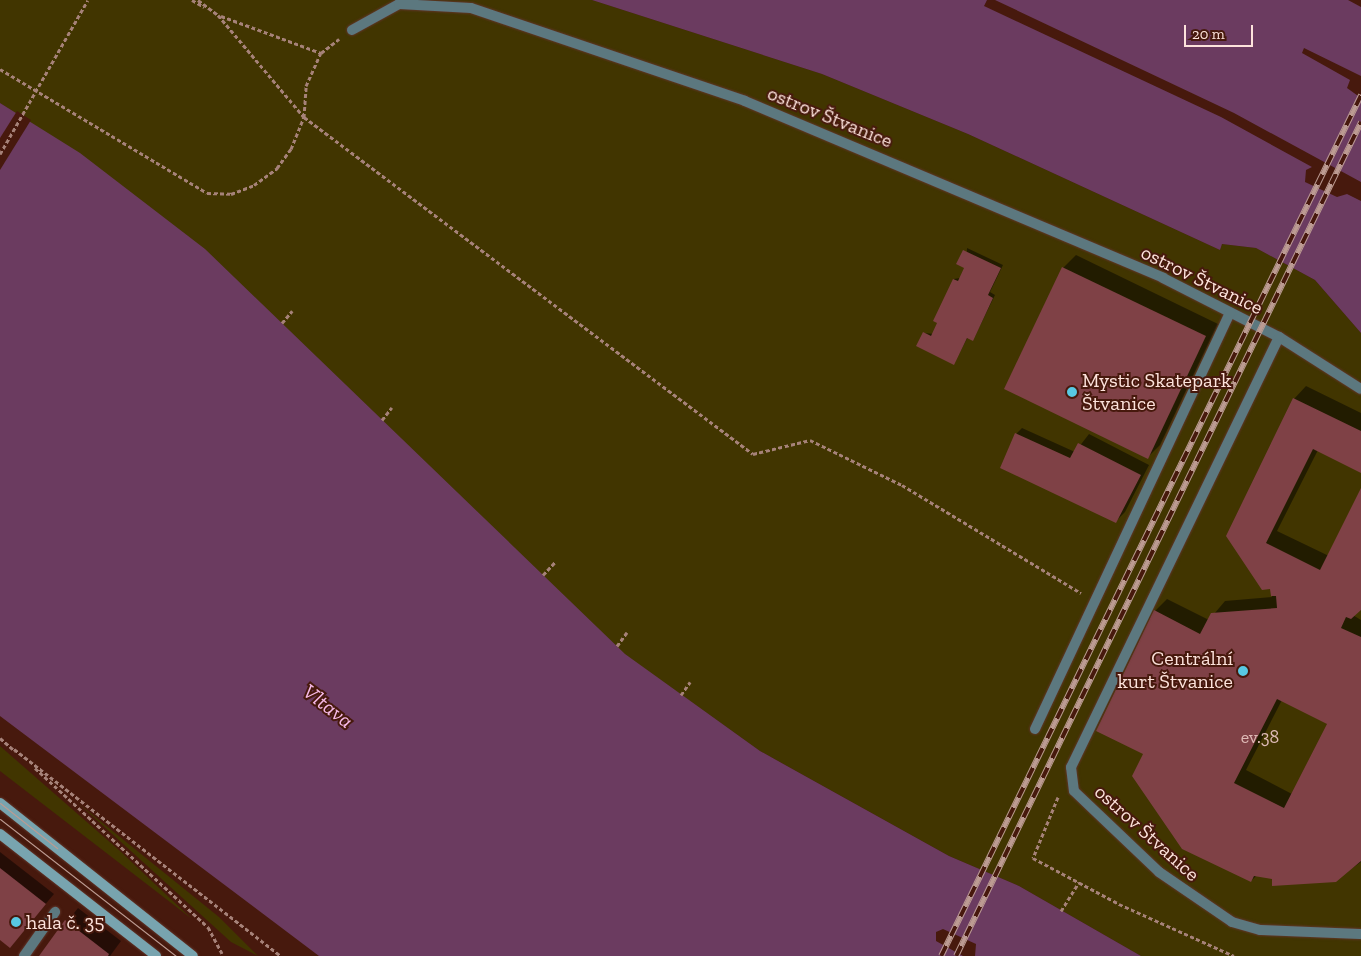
<!DOCTYPE html>
<html>
<head>
<meta charset="utf-8">
<style>
	body { margin:0 }
	#map { position:relative; width:1361px; height:956px; overflow:hidden; background:#47190d; font-family:"Zilla Slab",serif }
	div>[style] { position:absolute }
	.green>* { inset:0; background:#413500 }
	.water>* { inset:0; background:#6b3b60 }
	.pier>* { inset:0; background:#47190d }
	.shadow>* { inset:0; background:#0007 }
	.building>* { inset:0; background:#7f4146 }
	.path>* { height:3px; margin-top:-1.5px; transform-origin:0; background:repeating-linear-gradient(90deg,#a68279 0 4px,transparent 0 6.5px) }
	.roads { filter:drop-shadow(0 0 1px #60352a) drop-shadow(0 0 1px #60352a) }
	.lane>* { height:10px; margin:-5px; padding:0 5px; transform-origin:5px; border-radius:5px; background:#5c787f }
	.secondary>* { height:10px; margin:-5px; padding:0 5px; transform-origin:5px; border-radius:5px; background:#78a4af }
	.tram>* { height:1px; margin:-0.5px; padding:0 0.5px; transform-origin:0.5px; border-radius:0.5px; background:#bc9b92 }
	.rail>* { height:5.5px; margin-top:-2.75px; transform-origin:0; background:repeating-linear-gradient(90deg,#47190d 0 11px,#bc9b92 0 22px); box-sizing:border-box; border-block:1px solid #bc9b92 }
	.path-bridge>* { height:3px; margin-top:-1.5px; transform-origin:0; background:repeating-linear-gradient(90deg,#a68279 0 4px,transparent 0 6.5px) }
	.dots>* { width:14px; height:14px; translate:-50% -50%; box-sizing:border-box; border:2px solid #47190d; border-radius:50% }
	span { translate:-50% -50%; white-space:nowrap; text-align:center; line-height:1.15; -webkit-text-stroke:4px #47190d; paint-order:stroke }
	.number-label { font-size:18px; color:#debab6 }
	.number-label span { -webkit-text-stroke-width:0 }
	.street-label { font-size:20px; color:#fde3dc }
	.poi-label { font-size:20px; color:#fde3dc }
	.left { translate:0 -50%; text-align:left }
	.right { translate:-100% -50%; text-align:right }
	.water-label { font-size:21px; color:#f6b9e7; font-style:italic }
	.scale { position:absolute; left:1184px; top:25px; width:69px; height:22px; box-sizing:border-box; border:2px solid #fde3dc; border-top:0; padding-left:6px; font-size:15px; line-height:18px; white-space:nowrap; color:#fde3dc; -webkit-text-stroke:4px #47190d; paint-order:stroke }
</style>
</head>
<body>
<div id="map">
	<div class="green">
		<div style="clip-path:polygon(0 0,592px 0,822px 74px,968px 134px,1220px 250px,1222px 244px,1256px 248px,1315px 280px,1361px 333px,1361px 956px,1141px 956px,1019px 886px,949px 856px,760px 751px,624px 654px,37px 127px,0 103px)"></div>
		<div style="clip-path:polygon(0 746px,120px 851px,192px 919px,0 771px)"></div>
		<div style="clip-path:polygon(78px 803px,219px 917px,258px 956px,231px 942px)"></div>
	</div>
	<div class="water">
		<div style="clip-path:polygon(592px 0,987px 0,984px 6px,1221px 117px,1312px 167px,1306px 170px,1305px 182px,1337px 197px,1347px 194px,1361px 201px,1361px 333px,1315px 280px,1256px 248px,1222px 244px,1220px 250px,968px 134px,822px 74px)"></div>
		<div style="clip-path:polygon(995px 0,1348px 0,1361px 7px,1361px 76px,1304px 48px,1302px 53px,1350px 80px,1347px 88px,1361px 98px,1361px 182px,1234px 113px)"></div>
		<div style="clip-path:polygon(0 103px,80px 153px,205px 249px,625px 654px,760px 751px,949px 856px,1019px 886px,1141px 956px,975px 956px,976px 944px,943px 929px,936px 932px,936px 941px,963px 956px,319px 956px,0 716px)"></div>
	</div>
	<div class="pier">
		<div style="clip-path:polygon(17px 111px,31px 120px,0 170px,0 138px)"></div>
	</div>
	<div class="shadow">
		<div style="clip-path:polygon(967px 248px,1003px 265px,990px 292px,995px 295px,975px 336px,968px 337px,954px 363px,924px 333px,934px 334px,939px 323px,935px 320px,954px 279px,960px 278px,966px 267px)"></div>
		<div style="clip-path:polygon(1076px 255px,1218px 324px,1160px 445px,1148px 457px,1063px 268px)"></div>
		<div style="clip-path:polygon(evenodd,1306px 386px,1361px 413px,1361px 471px,1318px 450px,1277px 531px,1329px 556px,1361px 491px,1361px 610px,1351px 614px,1361px 620px,1361px 862px,1335px 880px,1257px 875px,1251px 881px,1144px 753px,1155px 611px,1167px 599px,1209px 620px,1225px 601px,1272px 597px,1272px 588px,1227px 536px,1294px 399px,1306px 386px,1282px 700px,1328px 724px,1292px 794px,1246px 770px,1282px 700px)"></div>
		<div style="clip-path:polygon(1022px 428px,1075px 452px,1089px 434px,1149px 465px,1125px 512px,1116px 521px,1016px 434px)"></div>
		<div style="clip-path:polygon(0 852px,54px 894px,10px 946px,0 938px)"></div>
		<div style="clip-path:polygon(78px 908px,121px 941px,110px 956px,40px 956px)"></div>
	</div>
	<div class="building">
		<div style="clip-path:polygon(963px 250px,1001px 268px,988px 295px,993px 298px,973px 341px,967px 338px,954px 365px,916px 346px,923px 332px,931px 336px,937px 323px,933px 321px,953px 279px,958px 281px,964px 268px,956px 264px)"></div>
		<div style="clip-path:polygon(1062px 267px,1206px 336px,1148px 459px,1004px 389px)"></div>
		<div style="clip-path:polygon(evenodd,1293px 398px,1361px 431px,1361px 473px,1313px 449px,1266px 543px,1320px 570px,1361px 488px,1361px 610px,1351px 619px,1346px 617px,1341px 628px,1361px 637px,1361px 861px,1336px 882px,1272px 886px,1272px 879px,1254px 876px,1251px 882px,1182px 849px,1132px 776px,1143px 754px,1096px 731px,1154px 610px,1200px 634px,1211px 613px,1277px 608px,1276px 596px,1271px 596px,1270px 589px,1262px 590px,1226px 536px,1293px 398px,1277px 699px,1327px 724px,1284px 808px,1234px 783px,1277px 699px)"></div>
		<div style="clip-path:polygon(1015px 433px,1070px 458px,1078px 443px,1141px 475px,1116px 523px,1000px 468px)"></div>
		<div style="clip-path:polygon(0 868px,46px 904px,10px 948px,0 940px)"></div>
		<div style="clip-path:polygon(65px 920px,109px 954px,108px 956px,39px 956px)"></div>
	</div>
	<div class="path">
		<div style="left:192px;top:0;width:14px;rotate:30deg"></div>
		<div style="left:198px;top:0;width:25px;rotate:37deg"></div>
		<div style="left:218px;top:15px;width:133px;rotate:49.9deg"></div>
		<div style="left:304px;top:117px;width:561px;rotate:36.89deg"></div>
		<div style="left:753px;top:454px;width:59px;rotate:-13.8deg"></div>
		<div style="left:810px;top:440px;width:102px;rotate:26.1deg"></div>
		<div style="left:902px;top:485px;width:209px;rotate:31.1deg"></div>
		<div style="left:221px;top:16px;width:107px;rotate:20.3deg"></div>
		<div style="left:0;top:69px;width:241px;rotate:30.9deg"></div>
		<div style="left:207px;top:193px;width:24px;rotate:2deg"></div>
		<div style="left:231px;top:194px;width:25px;rotate:-21deg"></div>
		<div style="left:254px;top:185px;width:29px;rotate:-36deg"></div>
		<div style="left:277px;top:168px;width:24px;rotate:-54deg"></div>
		<div style="left:291px;top:149px;width:35px;rotate:-68deg"></div>
		<div style="left:304px;top:117px;width:31px;rotate:-86deg"></div>
		<div style="left:306px;top:86px;width:36px;rotate:-66deg"></div>
		<div style="left:321px;top:53px;width:23px;rotate:-38deg"></div>
		<div style="left:282px;top:323px;width:16px;rotate:-50deg"></div>
		<div style="left:382px;top:420px;width:16px;rotate:-52deg"></div>
		<div style="left:543px;top:575px;width:19px;rotate:-47deg"></div>
		<div style="left:617px;top:646px;width:17px;rotate:-54deg"></div>
		<div style="left:681px;top:695px;width:16px;rotate:-55deg"></div>
		<div style="left:0;top:738px;width:20px;rotate:41deg"></div>
		<div style="left:14px;top:749px;width:338px;rotate:37.8deg"></div>
		<div style="left:35px;top:768px;width:235px;rotate:42.6deg"></div>
		<div style="left:208px;top:927px;width:30px;rotate:62deg"></div>
		<div style="left:1058px;top:797px;width:66px;rotate:112.3deg"></div>
		<div style="left:1033px;top:858px;width:98px;rotate:28.1deg"></div>
		<div style="left:1119px;top:904px;width:126px;rotate:24.3deg"></div>
		<div style="left:1061px;top:911px;width:34px;rotate:-58deg"></div>
	</div>
	<div class="roads">
		<div class="lane">
			<div style="left:352px;top:30px;width:54px;rotate:-29deg"></div>
			<div style="left:399px;top:4px;width:72px;rotate:3.2deg"></div>
			<div style="left:471px;top:8px;width:289px;rotate:18.7deg"></div>
			<div style="left:745px;top:101px;width:454px;rotate:22.9deg"></div>
			<div style="left:1163px;top:278px;width:130px;rotate:27deg"></div>
			<div style="left:1279px;top:337px;width:97px;rotate:32.4deg"></div>
			<div style="left:1279px;top:337px;width:478px;rotate:115.8deg"></div>
			<div style="left:1071px;top:767px;width:24px;rotate:83deg"></div>
			<div style="left:1074px;top:791px;width:117px;rotate:43.6deg"></div>
			<div style="left:1159px;top:872px;width:88px;rotate:34.4deg"></div>
			<div style="left:1232px;top:922px;width:29px;rotate:16deg"></div>
			<div style="left:1260px;top:930px;width:101px;rotate:2.3deg"></div>
			<div style="left:1035px;top:729px;width:460px;rotate:-64.9deg"></div>
			<div style="left:24px;top:956px;width:54px;rotate:-54.8deg"></div>
		</div>
		<div class="secondary">
			<div style="left:0;top:803px;width:246px;rotate:38.4deg"></div>
			<div style="left:0;top:834px;width:198px;rotate:38deg"></div>
		</div>
	</div>
	<div class="tram">
		<div style="left:0;top:803px;width:73px;rotate:38.3deg"></div>
		<div style="left:0;top:819px;width:223px;rotate:37.9deg"></div>
	</div>
	<div class="rail">
		<div style="left:941px;top:956px;width:958px;rotate:-64deg"></div>
		<div style="left:956px;top:956px;width:927px;rotate:-64.1deg"></div>
	</div>
	<div class="path-bridge">
		<div style="left:0;top:154px;width:177px;rotate:-60.3deg"></div>
	</div>
	<div class="dots">
		<div style="left:1072px;top:392px;background:#58c9e3"></div>
		<div style="left:1243px;top:671px;background:#58c9e3"></div>
		<div style="left:16px;top:922px;background:#58c9e3"></div>
	</div>
	<div class="number-label">
		<span style="left:1260px;top:737px">ev.38</span>
	</div>
	<div class="street-label">
		<span style="left:830px;top:117px;rotate:22deg">ostrov Štvanice</span>
		<span style="left:1202px;top:280px;rotate:26deg">ostrov Štvanice</span>
		<span style="left:1147px;top:833px;rotate:42deg">ostrov Štvanice</span>
	</div>
	<div class="poi-label">
		<span class="left" style="left:1082px;top:392px">Mystic Skatepark<br>Štvanice</span>
		<span class="right" style="left:1233px;top:670px">Centrální<br>kurt Štvanice</span>
		<span class="left" style="left:26px;top:922px">hala č. 35</span>
	</div>
	<div class="water-label">
		<span style="left:328px;top:706px;rotate:38deg">Vltava</span>
	</div>
	<div class="scale">20 m</div>
</div>
</body>
</html>
